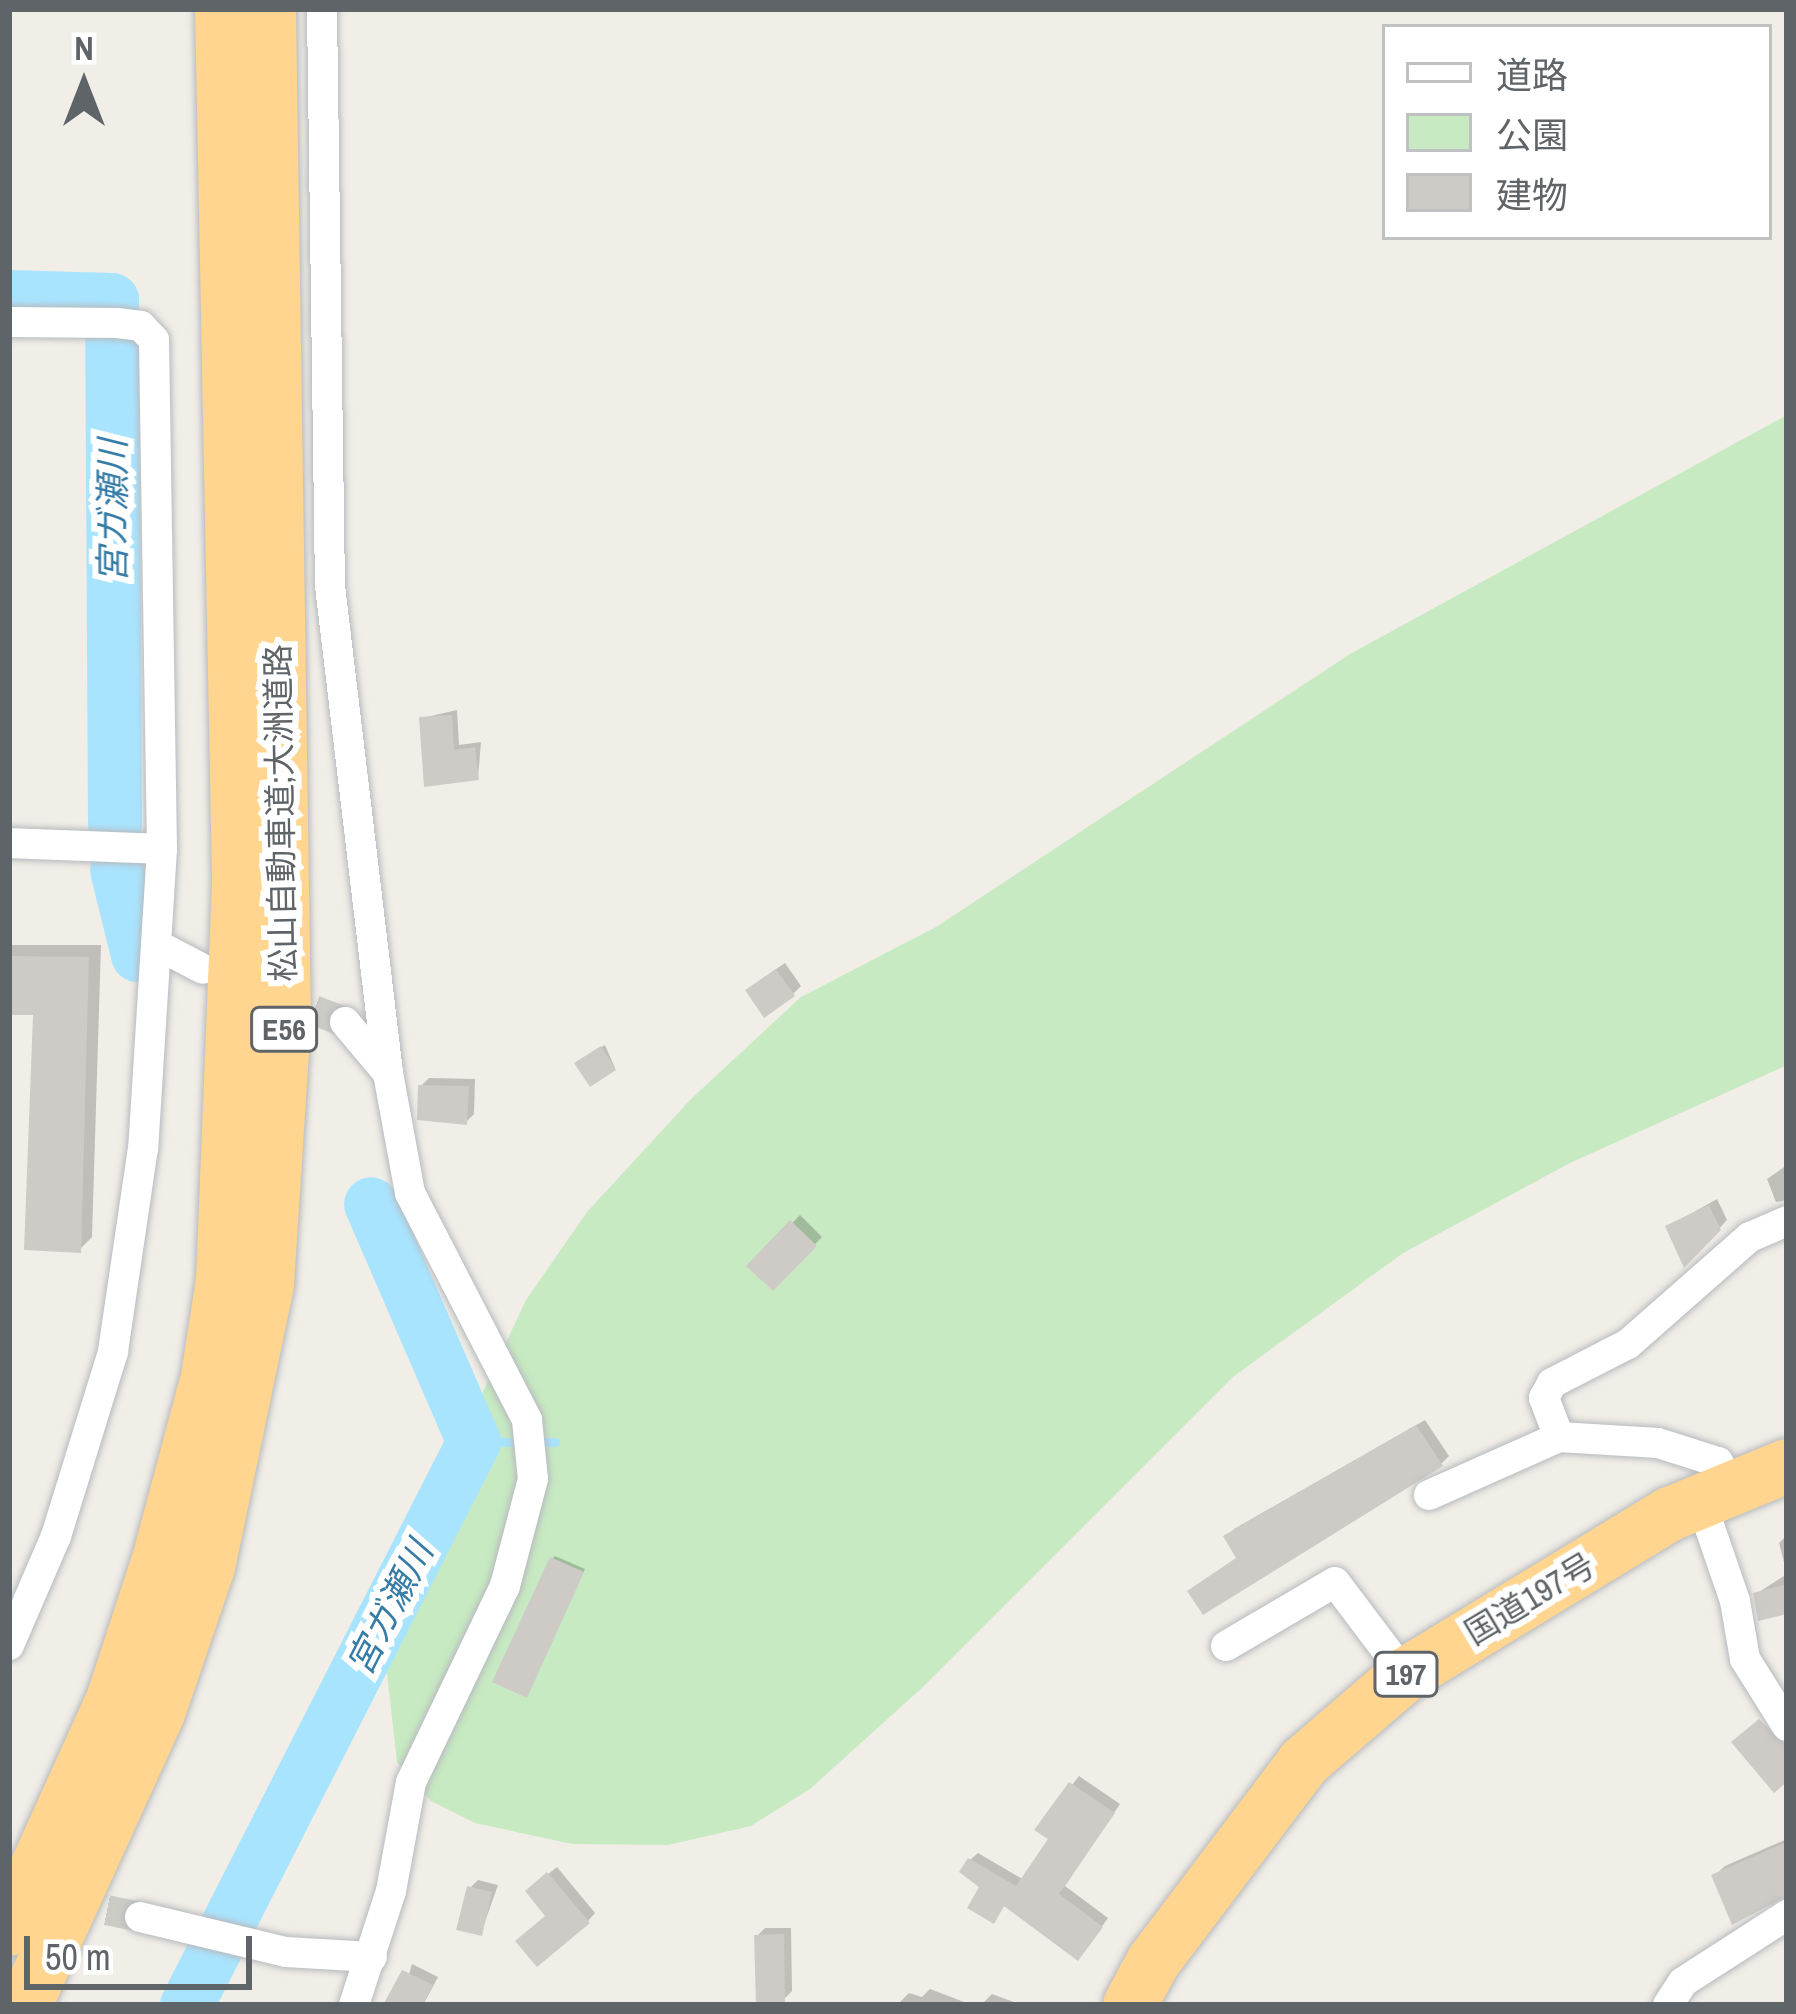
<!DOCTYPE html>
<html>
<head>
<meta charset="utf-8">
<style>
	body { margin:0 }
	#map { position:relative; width:1796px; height:2014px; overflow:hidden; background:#f1eee7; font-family:"Archivo Narrow","Noto Sans JP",sans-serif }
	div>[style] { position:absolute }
	.green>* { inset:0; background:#c7eac2 }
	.shadow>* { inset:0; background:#0003 }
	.stream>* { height:9px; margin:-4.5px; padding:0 4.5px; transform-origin:4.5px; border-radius:4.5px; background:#a9e4ff }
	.river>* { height:54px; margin:-27px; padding:0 27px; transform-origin:27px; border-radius:27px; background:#a9e4ff }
	.building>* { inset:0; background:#cecbc6 }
	.street-tunnel>* { height:30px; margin-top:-15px; transform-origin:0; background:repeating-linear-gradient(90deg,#ccccc7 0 30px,transparent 0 45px) }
	.roads { filter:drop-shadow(0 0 3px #b7babe) drop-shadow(0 0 3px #b7babe) }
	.street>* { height:30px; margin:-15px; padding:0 15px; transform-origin:15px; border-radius:15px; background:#fff }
	.highway>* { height:54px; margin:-27px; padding:0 27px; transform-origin:27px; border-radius:27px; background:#ffd590 }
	span { translate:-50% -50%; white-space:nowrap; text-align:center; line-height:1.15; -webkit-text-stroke:12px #fff; paint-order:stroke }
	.shield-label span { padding:3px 9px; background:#fff; border:3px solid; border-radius:9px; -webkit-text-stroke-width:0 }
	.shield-label { font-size:30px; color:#5e6468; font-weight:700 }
	.street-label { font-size:33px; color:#5e6468 }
	.water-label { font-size:36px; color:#377ca7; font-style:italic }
	.frame { position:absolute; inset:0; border:12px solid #5e6468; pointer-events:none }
	.legend { position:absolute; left:1382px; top:24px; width:390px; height:216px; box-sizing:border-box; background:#fff; border:3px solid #bfc1c3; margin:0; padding:15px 21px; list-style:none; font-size:36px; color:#5e6468 }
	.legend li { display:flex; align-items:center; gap:24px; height:60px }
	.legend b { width:60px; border:3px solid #bfc1c3 }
	.north { position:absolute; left:24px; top:24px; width:120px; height:120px; -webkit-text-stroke:9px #fff; paint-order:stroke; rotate:0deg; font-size:33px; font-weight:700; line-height:48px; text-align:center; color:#5e6468 }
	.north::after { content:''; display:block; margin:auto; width:42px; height:54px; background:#5e6468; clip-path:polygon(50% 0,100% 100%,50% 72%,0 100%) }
	.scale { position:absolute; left:24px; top:1936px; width:228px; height:54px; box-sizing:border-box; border:6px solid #5e6468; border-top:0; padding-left:15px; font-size:36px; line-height:42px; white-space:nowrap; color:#5e6468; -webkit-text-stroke:9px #fff; paint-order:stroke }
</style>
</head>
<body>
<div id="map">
	<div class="green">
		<div style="clip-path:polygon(1787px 415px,1787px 1065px,1570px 1163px,1403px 1253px,1233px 1377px,924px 1686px,810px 1789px,751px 1826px,668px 1845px,572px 1844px,475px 1823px,431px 1801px,397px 1762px,385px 1655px,409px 1549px,526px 1300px,587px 1212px,691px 1099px,801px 997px,936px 927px,1350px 654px)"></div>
	</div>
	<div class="shadow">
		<div style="clip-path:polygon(457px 710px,459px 745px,481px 742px,478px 778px,422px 718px)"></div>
		<div style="clip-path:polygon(9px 945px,101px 945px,92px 1237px,79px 1250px,36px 1012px,9px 1012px)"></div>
		<div style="clip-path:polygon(785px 963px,801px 986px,793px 994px,756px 983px)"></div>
		<div style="clip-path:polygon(605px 1045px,615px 1068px,581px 1060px)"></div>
		<div style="clip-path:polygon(429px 1078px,475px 1079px,474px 1114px,466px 1122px,421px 1086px)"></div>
		<div style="clip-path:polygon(1787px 1165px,1787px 1200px,1776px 1202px,1767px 1179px)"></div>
		<div style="clip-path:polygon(1717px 1199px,1727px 1220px,1688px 1262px,1669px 1226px)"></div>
		<div style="clip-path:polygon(800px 1215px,822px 1237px,773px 1287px,751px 1266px)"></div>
		<div style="clip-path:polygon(1425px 1420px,1449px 1456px,1441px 1464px,1239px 1557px,1227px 1537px,1234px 1529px)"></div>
		<div style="clip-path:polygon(1787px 1535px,1787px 1611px,1756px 1594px,1787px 1574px,1779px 1543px)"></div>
		<div style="clip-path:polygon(555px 1556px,585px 1569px,529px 1691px,552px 1559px)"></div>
		<div style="clip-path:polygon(1079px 1776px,1120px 1804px,1065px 1886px,1108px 1918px,1085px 1950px,1006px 1904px,993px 1920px,970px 1860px,978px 1853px,1024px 1880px,1052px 1839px,1038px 1829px)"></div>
		<div style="clip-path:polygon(1787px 1839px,1787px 1893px,1714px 1876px,1725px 1866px)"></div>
		<div style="clip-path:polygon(557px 1867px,595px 1913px,588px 1921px,536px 1884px)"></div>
		<div style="clip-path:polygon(478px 1880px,498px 1885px,481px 1933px,470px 1888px)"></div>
		<div style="clip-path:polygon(765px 1928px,791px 1928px,792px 1991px,784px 1999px,757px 1936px)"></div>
		<div style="clip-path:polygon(412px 1964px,438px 1977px,423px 2005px,400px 2005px)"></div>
		<div style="clip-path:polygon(930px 1989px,972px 2005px,897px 2005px,909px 1993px,922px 1997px)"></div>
		<div style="clip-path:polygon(992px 1994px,1022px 2005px,981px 2005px)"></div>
	</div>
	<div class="stream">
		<div style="left:474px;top:1442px;width:81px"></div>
	</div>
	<div class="river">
		<div style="left:9px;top:297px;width:103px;rotate:1.7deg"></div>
		<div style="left:112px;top:300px;width:524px;rotate:89.67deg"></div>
		<div style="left:117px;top:870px;width:88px;rotate:76.1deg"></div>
		<div style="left:187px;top:2005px;width:632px;rotate:-62.99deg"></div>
		<div style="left:474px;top:1442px;width:259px;rotate:-113.4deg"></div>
	</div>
	<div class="building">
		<div style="clip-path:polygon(452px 715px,454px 750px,475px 747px,479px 780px,424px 787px,419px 717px)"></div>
		<div style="clip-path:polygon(9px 956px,89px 957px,81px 1253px,24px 1250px,33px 1015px,9px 1015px)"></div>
		<div style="clip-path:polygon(776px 969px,795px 996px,764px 1018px,745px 990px)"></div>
		<div style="clip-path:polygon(601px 1046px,616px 1070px,590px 1087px,574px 1063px)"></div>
		<div style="clip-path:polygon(418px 1085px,469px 1086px,467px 1125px,417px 1120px)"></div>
		<div style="clip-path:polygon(1709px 1205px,1721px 1230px,1684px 1268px,1665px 1226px)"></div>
		<div style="clip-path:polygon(790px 1220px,817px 1246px,773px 1291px,746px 1266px)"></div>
		<div style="clip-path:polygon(1416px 1425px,1443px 1466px,1203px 1615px,1187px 1591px,1236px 1558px,1223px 1536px)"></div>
		<div style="clip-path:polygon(550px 1557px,584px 1572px,527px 1698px,492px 1682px)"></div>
		<div style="clip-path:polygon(1787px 1584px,1787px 1614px,1758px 1621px,1753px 1593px)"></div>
		<div style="clip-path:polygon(1759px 1719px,1787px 1746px,1787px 1782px,1774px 1793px,1731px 1742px)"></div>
		<div style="clip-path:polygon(1069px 1782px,1115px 1813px,1059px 1894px,1103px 1927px,1078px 1961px,1004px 1906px,994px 1924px,967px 1908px,979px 1887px,959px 1872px,968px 1858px,1016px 1886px,1048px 1839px,1034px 1830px)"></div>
		<div style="clip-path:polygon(1787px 1842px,1787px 1896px,1732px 1925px,1711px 1875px)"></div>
		<div style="clip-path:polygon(547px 1872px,590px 1923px,537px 1967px,515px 1941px,545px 1916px,525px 1891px)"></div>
		<div style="clip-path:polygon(467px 1886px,492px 1892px,482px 1936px,456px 1930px)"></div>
		<div style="clip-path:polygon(784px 1934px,785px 2005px,756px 2005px,754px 1935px)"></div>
		<div style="clip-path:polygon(402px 1970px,433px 1985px,422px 2005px,383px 2005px)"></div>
	</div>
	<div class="street-tunnel">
		<div style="left:272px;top:994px;width:78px;rotate:21deg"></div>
		<div style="left:63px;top:1901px;width:79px;rotate:11.7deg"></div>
	</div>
	<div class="roads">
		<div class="street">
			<div style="left:322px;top:9px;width:577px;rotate:89.21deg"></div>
			<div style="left:330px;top:586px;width:490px;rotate:83.2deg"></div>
			<div style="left:388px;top:1073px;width:122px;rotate:79.6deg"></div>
			<div style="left:410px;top:1193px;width:255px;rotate:62.7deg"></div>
			<div style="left:527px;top:1420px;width:59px;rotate:84.2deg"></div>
			<div style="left:533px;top:1479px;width:111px;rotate:104.7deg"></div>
			<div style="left:505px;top:1586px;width:217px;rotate:115.6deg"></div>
			<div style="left:411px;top:1782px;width:111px;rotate:100.4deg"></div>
			<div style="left:391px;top:1891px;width:120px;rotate:108deg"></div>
			<div style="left:9px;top:322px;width:108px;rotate:0.5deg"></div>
			<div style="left:117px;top:323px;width:24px;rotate:7deg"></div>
			<div style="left:141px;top:326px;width:19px;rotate:47deg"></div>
			<div style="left:154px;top:340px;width:509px;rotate:89.1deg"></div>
			<div style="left:162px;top:849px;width:300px;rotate:93.6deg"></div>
			<div style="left:143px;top:1148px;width:206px;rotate:98.4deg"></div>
			<div style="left:113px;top:1352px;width:193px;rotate:107.2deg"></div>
			<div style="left:56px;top:1536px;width:119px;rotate:113.3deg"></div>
			<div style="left:9px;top:843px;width:153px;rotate:2.2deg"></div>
			<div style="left:161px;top:947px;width:47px;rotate:27.6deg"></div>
			<div style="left:345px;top:1022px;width:65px;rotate:50deg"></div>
			<div style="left:1733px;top:1488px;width:30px;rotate:-120deg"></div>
			<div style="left:1718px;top:1462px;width:63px;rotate:-162.4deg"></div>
			<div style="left:1658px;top:1443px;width:99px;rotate:-176.5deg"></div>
			<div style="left:1559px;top:1437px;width:42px;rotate:-111deg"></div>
			<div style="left:1544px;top:1398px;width:17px;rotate:-62deg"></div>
			<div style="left:1552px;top:1383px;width:85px;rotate:-27.2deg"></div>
			<div style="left:1628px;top:1344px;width:162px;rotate:-41.3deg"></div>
			<div style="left:1750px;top:1237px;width:40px;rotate:-23.4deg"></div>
			<div style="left:1429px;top:1495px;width:142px;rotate:-24deg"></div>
			<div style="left:1701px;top:1502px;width:105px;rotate:71deg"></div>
			<div style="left:1735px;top:1601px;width:59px;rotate:80.2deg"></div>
			<div style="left:1745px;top:1659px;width:79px;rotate:57.9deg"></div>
			<div style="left:1226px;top:1646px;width:126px;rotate:-30.4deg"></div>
			<div style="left:1335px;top:1582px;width:116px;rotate:53deg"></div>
			<div style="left:140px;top:1917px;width:150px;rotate:13.5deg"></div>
			<div style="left:286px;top:1952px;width:86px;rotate:3.3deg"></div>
			<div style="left:1668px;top:2005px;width:27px;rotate:-57deg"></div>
			<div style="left:1683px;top:1982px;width:124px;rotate:-32.8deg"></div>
		</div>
		<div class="highway">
			<div style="left:9px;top:1929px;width:255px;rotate:-65.6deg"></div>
			<div style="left:114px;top:1697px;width:148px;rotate:-71.9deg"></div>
			<div style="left:160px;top:1556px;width:185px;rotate:-75deg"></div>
			<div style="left:208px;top:1377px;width:98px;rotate:-81.2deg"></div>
			<div style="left:223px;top:1280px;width:403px;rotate:-87.7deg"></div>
			<div style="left:239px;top:877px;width:868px;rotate:-91.12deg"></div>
			<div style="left:25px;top:2005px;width:321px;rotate:-65.5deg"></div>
			<div style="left:158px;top:1713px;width:154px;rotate:-71.1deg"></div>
			<div style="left:208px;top:1567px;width:289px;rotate:-78.2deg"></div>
			<div style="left:267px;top:1284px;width:262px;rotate:-86.3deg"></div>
			<div style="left:284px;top:1023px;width:1014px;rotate:-90.85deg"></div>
			<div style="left:1130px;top:2005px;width:49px;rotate:-61.9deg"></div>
			<div style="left:1153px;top:1962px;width:251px;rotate:-52.9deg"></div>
			<div style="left:1304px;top:1762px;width:133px;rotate:-40.7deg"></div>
			<div style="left:1405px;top:1675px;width:310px;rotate:-31.3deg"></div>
			<div style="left:1670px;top:1514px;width:126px;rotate:-22.3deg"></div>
		</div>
	</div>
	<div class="shield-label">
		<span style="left:284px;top:1029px">E56</span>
		<span style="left:1406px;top:1674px">197</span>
	</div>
	<div class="street-label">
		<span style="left:281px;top:813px;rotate:-91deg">松山自動車道;大洲道路</span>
		<span style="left:1530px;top:1599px;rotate:-31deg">国道197号</span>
	</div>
	<div class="water-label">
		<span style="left:113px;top:511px;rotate:-90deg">宮ガ瀬川</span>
		<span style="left:390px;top:1608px;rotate:-63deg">宮ガ瀬川</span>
	</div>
	<div class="frame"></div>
	<ul class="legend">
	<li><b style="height:15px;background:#fff"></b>道路</li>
	<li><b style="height:33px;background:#c7eac2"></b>公園</li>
	<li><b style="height:33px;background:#cecbc6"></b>建物</li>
	</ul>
	<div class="north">N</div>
	<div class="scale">50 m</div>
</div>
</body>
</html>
